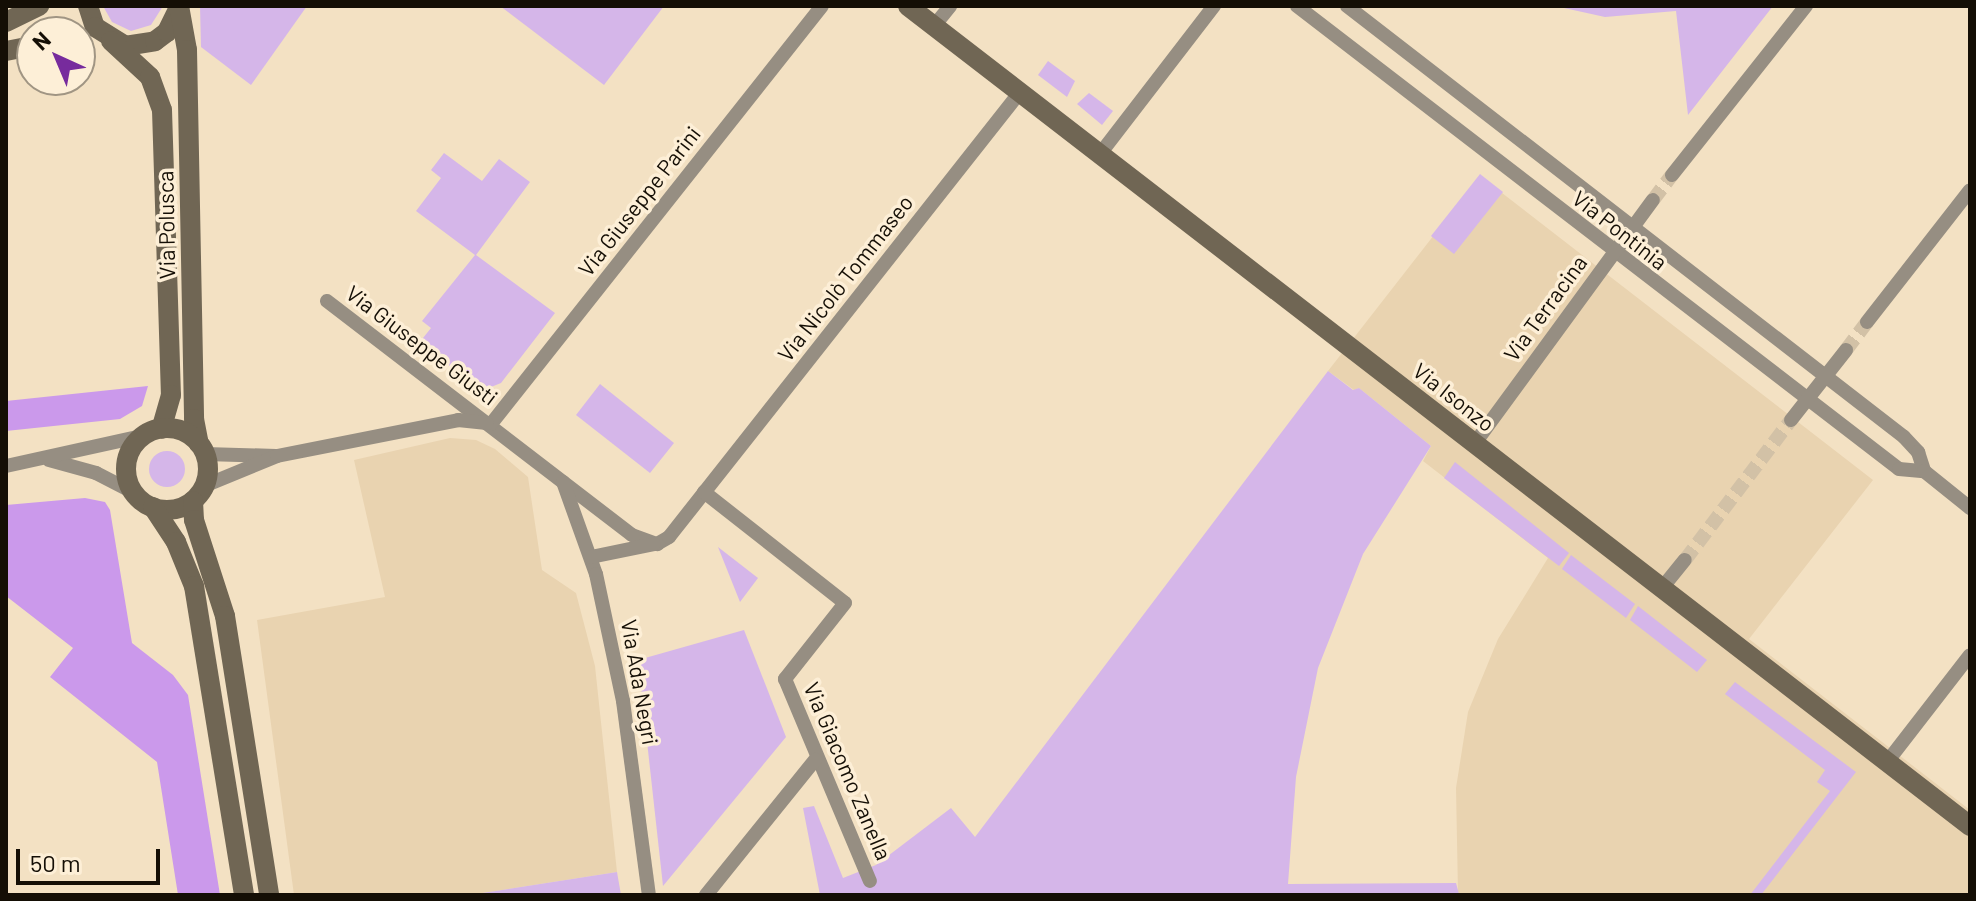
<!DOCTYPE html>
<html>
<head>
<meta charset="utf-8">
<style>
	body { margin:0 }
	#map { position:relative; width:1976px; height:901px; overflow:hidden; background:#f3e1c3; font-family:Barlow,sans-serif }
	div>[style] { position:absolute }
	.built>* { inset:0; background:#e9d3b0 }
	.green>* { inset:0; background:#d5b6e9 }
	.round { border-radius:50% }
	.forest>* { inset:0; background:#cb99eb }
	.street-tunnel>* { height:14px; margin-top:-7px; transform-origin:0; background:repeating-linear-gradient(90deg,#d2c1a6 0 14px,transparent 0 21px) }
	.street>* { height:14px; margin:-7px; padding:0 7px; transform-origin:7px; border-radius:7px; background:#968e82 }
	.secondary>* { height:20px; margin:-10px; padding:0 10px; transform-origin:10px; border-radius:10px; background:#706654 }
	.secondary>.ring { margin:-10px; padding:0; box-sizing:content-box; background:none; border:20px solid #706654; border-radius:50% }
	span { translate:-50% -50%; white-space:nowrap; text-align:center; line-height:1.15; -webkit-text-stroke:7px #fdefd7; paint-order:stroke }
	.street-label { font-size:22px; color:#140e05 }
	.frame { position:absolute; inset:0; border:8px solid #140e05; pointer-events:none }
	.north { position:absolute; left:16px; top:16px; width:80px; height:80px; box-sizing:border-box; background:#fdefd7; border:2px solid #a09583; border-radius:50%; rotate:316deg; font-size:22px; font-weight:700; line-height:32px; text-align:center; color:#140e05 }
	.north::after { content:''; display:block; margin:auto; width:28px; height:36px; background:#772b9d; clip-path:polygon(50% 0,100% 100%,50% 72%,0 100%) }
	.scale { position:absolute; left:16px; top:849px; width:144px; height:36px; box-sizing:border-box; border:4px solid #140e05; border-top:0; padding-left:10px; font-size:24px; line-height:28px; white-space:nowrap; color:#140e05; -webkit-text-stroke:6px #fdefd7; paint-order:stroke }
</style>
</head>
<body>
<div id="map">
	<div class="built">
		<div style="clip-path:polygon(1480px 176px,1873px 480px,1749px 639px,1970px 810px,1970px 895px,1451px 895px,1458px 893px,1456px 788px,1468px 712px,1498px 639px,1548px 558px,1423px 461px,1431px 446px,1359px 388px,1354px 390px,1328px 371px)"></div>
		<div style="clip-path:polygon(450px 438px,476px 440px,495px 449px,528px 477px,542px 570px,576px 593px,595px 666px,617px 872px,470px 895px,294px 895px,257px 620px,385px 597px,354px 460px)"></div>
	</div>
	<div class="green">
		<div style="clip-path:polygon(103px 6px,163px 6px,151px 25px,131px 31px,112px 22px)"></div>
		<div style="clip-path:polygon(200px 6px,307px 6px,251px 85px,201px 47px)"></div>
		<div style="clip-path:polygon(500px 6px,664px 6px,604px 85px)"></div>
		<div style="clip-path:polygon(1555px 6px,1773px 6px,1688px 115px,1676px 11px,1605px 17px)"></div>
		<div style="clip-path:polygon(1048px 61px,1075px 81px,1067px 97px,1038px 75px)"></div>
		<div style="clip-path:polygon(1089px 93px,1113px 111px,1102px 125px,1077px 104px)"></div>
		<div style="clip-path:polygon(444px 153px,482px 181px,499px 159px,530px 182px,476px 255px,555px 313px,501px 383px,481px 391px,419px 343px,431px 328px,422px 321px,475px 255px,416px 211px,441px 178px,431px 170px)"></div>
		<div style="clip-path:polygon(1480px 174px,1503px 192px,1454px 254px,1431px 236px)"></div>
		<div style="clip-path:polygon(1328px 371px,1353px 390px,1359px 388px,1431px 446px,1363px 554px,1318px 668px,1296px 777px,1288px 884px,1456px 883px,1459px 894px,820px 895px,803px 808px,814px 806px,843px 878px,876px 865px,951px 808px,975px 837px)"></div>
		<div style="clip-path:polygon(600px 384px,674px 443px,650px 473px,576px 415px)"></div>
		<div class="round" style="left:149px;top:451px;width:36px;height:36px"></div>
		<div style="clip-path:polygon(1455px 462px,1569px 553px,1559px 566px,1444px 478px)"></div>
		<div style="clip-path:polygon(718px 547px,758px 578px,740px 602px)"></div>
		<div style="clip-path:polygon(1571px 555px,1635px 604px,1626px 618px,1562px 569px)"></div>
		<div style="clip-path:polygon(1638px 606px,1707px 660px,1697px 672px,1630px 620px)"></div>
		<div style="clip-path:polygon(744px 630px,786px 737px,663px 886px,638px 660px)"></div>
		<div style="clip-path:polygon(1735px 682px,1856px 772px,1761px 895px,1750px 895px,1830px 791px,1817px 782px,1825px 770px,1725px 694px)"></div>
		<div style="clip-path:polygon(617px 872px,621px 895px,470px 895px)"></div>
	</div>
	<div class="forest">
		<div style="clip-path:polygon(148px 386px,142px 406px,120px 419px,6px 431px,6px 401px)"></div>
		<div style="clip-path:polygon(85px 498px,105px 502px,110px 510px,132px 643px,173px 675px,188px 695px,220px 895px,178px 895px,157px 762px,50px 677px,73px 648px,6px 596px,6px 505px)"></div>
	</div>
	<div class="street-tunnel">
		<div style="left:1653px;top:200px;width:31px;rotate:-53deg"></div>
		<div style="left:1846px;top:350px;width:35px;rotate:-53deg"></div>
		<div style="left:1685px;top:560px;width:176px;rotate:-52.9deg"></div>
	</div>
	<div class="street">
		<div style="left:1297px;top:6px;width:759px;rotate:37.56deg"></div>
		<div style="left:1899px;top:469px;width:25px;rotate:5deg"></div>
		<div style="left:1347px;top:6px;width:704px;rotate:37.73deg"></div>
		<div style="left:1904px;top:437px;width:21px;rotate:47deg"></div>
		<div style="left:1918px;top:452px;width:20px;rotate:72deg"></div>
		<div style="left:1924px;top:471px;width:59px;rotate:38.8deg"></div>
		<div style="left:934px;top:26px;width:26px;rotate:-51deg"></div>
		<div style="left:1100px;top:154px;width:187px;rotate:-52.4deg"></div>
		<div style="left:1672px;top:175px;width:216px;rotate:-51.6deg"></div>
		<div style="left:327px;top:301px;width:384px;rotate:37.5deg"></div>
		<div style="left:632px;top:535px;width:27px;rotate:20deg"></div>
		<div style="left:657px;top:544px;width:14px;rotate:-30deg"></div>
		<div style="left:669px;top:537px;width:567px;rotate:-51.73deg"></div>
		<div style="left:1867px;top:322px;width:167px;rotate:-52deg"></div>
		<div style="left:1791px;top:420px;width:89px;rotate:-51.8deg"></div>
		<div style="left:491px;top:424px;width:533px;rotate:-51.63deg"></div>
		<div style="left:1475px;top:443px;width:301px;rotate:-53.8deg"></div>
		<div style="left:205px;top:454px;width:71px;rotate:1.6deg"></div>
		<div style="left:49px;top:460px;width:49px;rotate:15.5deg"></div>
		<div style="left:96px;top:473px;width:42px;rotate:27.2deg"></div>
		<div style="left:6px;top:466px;width:140px;rotate:-12.4deg"></div>
		<div style="left:563px;top:482px;width:98px;rotate:70.3deg"></div>
		<div style="left:596px;top:574px;width:130px;rotate:78deg"></div>
		<div style="left:623px;top:701px;width:196px;rotate:82.4deg"></div>
		<div style="left:204px;top:486px;width:79px;rotate:-22.3deg"></div>
		<div style="left:277px;top:456px;width:185px;rotate:-11.2deg"></div>
		<div style="left:458px;top:420px;width:29px;rotate:6deg"></div>
		<div style="left:704px;top:492px;width:179px;rotate:38.2deg"></div>
		<div style="left:845px;top:603px;width:97px;rotate:128.3deg"></div>
		<div style="left:785px;top:679px;width:219px;rotate:67.2deg"></div>
		<div style="left:591px;top:557px;width:64px;rotate:-11.7deg"></div>
		<div style="left:1662px;top:588px;width:36px;rotate:-51deg"></div>
		<div style="left:1887px;top:762px;width:135px;rotate:-52.2deg"></div>
		<div style="left:706px;top:895px;width:174px;rotate:-51.1deg"></div>
	</div>
	<div class="secondary">
		<div style="left:88px;top:6px;width:22px;rotate:72deg"></div>
		<div style="left:95px;top:27px;width:36px;rotate:32deg"></div>
		<div style="left:125px;top:46px;width:30px;rotate:-9deg"></div>
		<div style="left:155px;top:41px;width:15px;rotate:-37deg"></div>
		<div style="left:167px;top:32px;width:28px;rotate:-64deg"></div>
		<div style="left:179px;top:6px;width:45px;rotate:79.7deg"></div>
		<div style="left:187px;top:50px;width:369px;rotate:88.9deg"></div>
		<div style="left:194px;top:419px;width:25px;rotate:79deg"></div>
		<div style="left:908px;top:6px;width:1342px;rotate:37.67deg"></div>
		<div style="left:6px;top:22px;width:37px;rotate:-26deg"></div>
		<div style="left:111px;top:41px;width:53px;rotate:42.7deg"></div>
		<div style="left:150px;top:77px;width:35px;rotate:70deg"></div>
		<div style="left:162px;top:110px;width:285px;rotate:88.2deg"></div>
		<div style="left:171px;top:395px;width:35px;rotate:106deg"></div>
		<div style="left:6px;top:51px;width:26px;rotate:-11deg"></div>
		<div class="ring" style="left:126px;top:428px;width:62px;height:62px"></div>
		<div style="left:193px;top:501px;width:19px;rotate:87deg"></div>
		<div style="left:194px;top:520px;width:101px;rotate:72.1deg"></div>
		<div style="left:225px;top:616px;width:282px;rotate:81deg"></div>
		<div style="left:153px;top:507px;width:42px;rotate:56.7deg"></div>
		<div style="left:176px;top:542px;width:48px;rotate:67.8deg"></div>
		<div style="left:194px;top:586px;width:313px;rotate:80.8deg"></div>
	</div>
	<div class="street-label">
		<span style="left:639px;top:201px;rotate:-52deg">Via Giuseppe Parini</span>
		<span style="left:166px;top:225px;rotate:-91deg">Via Polusca</span>
		<span style="left:1620px;top:230px;rotate:38deg">Via Pontinia</span>
		<span style="left:845px;top:278px;rotate:-52deg">Via Nicolò Tommaseo</span>
		<span style="left:1545px;top:308px;rotate:-54deg">Via Terracina</span>
		<span style="left:422px;top:345px;rotate:37deg">Via Giuseppe Giusti</span>
		<span style="left:1454px;top:397px;rotate:38deg">Via Isonzo</span>
		<span style="left:640px;top:682px;rotate:80deg">Via Ada Negri</span>
		<span style="left:848px;top:771px;rotate:67deg">Via Giacomo Zanella</span>
	</div>
	<div class="frame"></div>
	<div class="north">N</div>
	<div class="scale">50 m</div>
</div>
</body>
</html>
